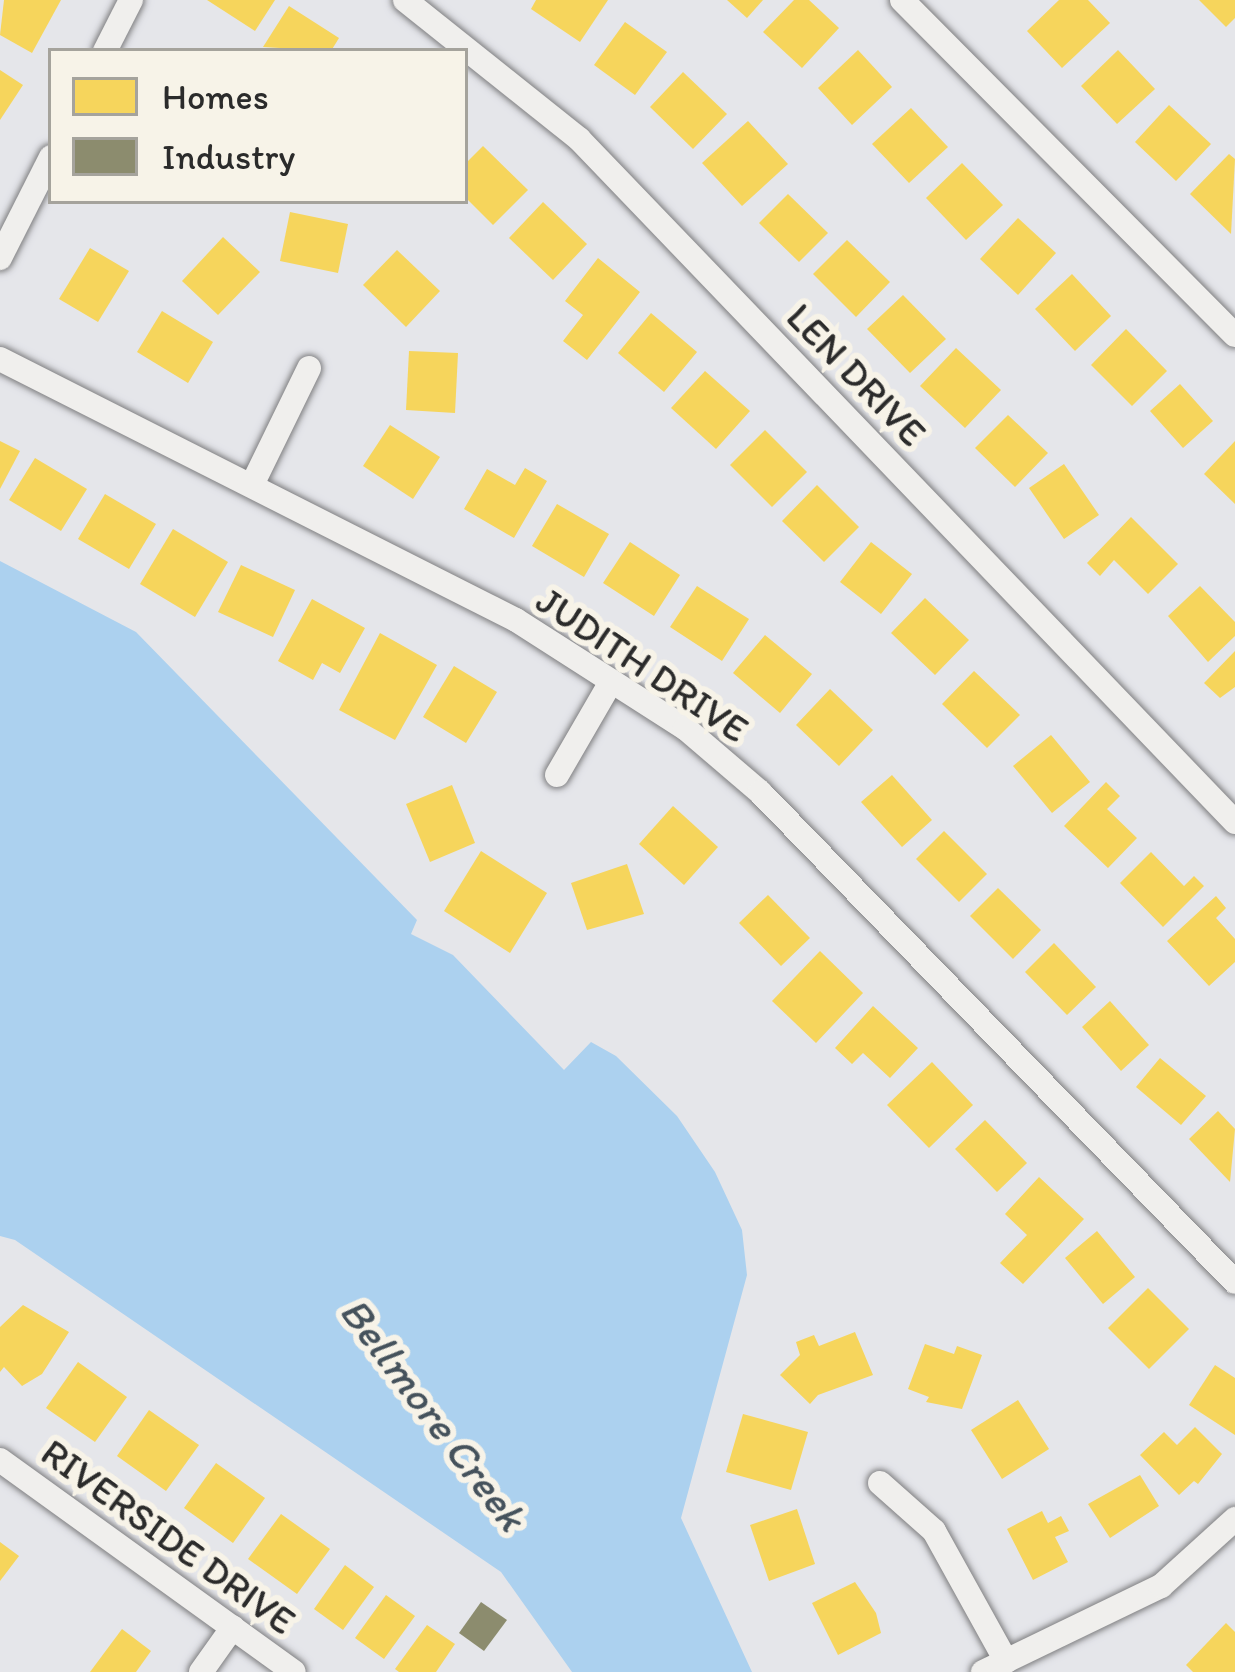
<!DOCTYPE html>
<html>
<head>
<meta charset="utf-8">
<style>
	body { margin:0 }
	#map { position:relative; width:1235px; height:1672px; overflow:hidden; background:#e5e6ea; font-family:Itim,sans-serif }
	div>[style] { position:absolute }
	.water>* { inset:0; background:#acd1ef }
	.homes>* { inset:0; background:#f6d55c }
	.industry>* { inset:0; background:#8c8c6e }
	.roads { filter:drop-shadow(0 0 3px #7f7f81) drop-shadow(0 0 3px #7f7f81) }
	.minor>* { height:24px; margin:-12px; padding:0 12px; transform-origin:12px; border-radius:12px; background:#f0efed }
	span { translate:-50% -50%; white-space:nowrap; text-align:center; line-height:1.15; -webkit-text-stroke:12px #f7f3e8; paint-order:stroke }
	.street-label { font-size:39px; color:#2b2b2b }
	.water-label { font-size:42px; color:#45525c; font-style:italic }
	.legend { position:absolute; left:48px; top:48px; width:420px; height:156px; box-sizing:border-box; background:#f7f3e8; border:3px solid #a5a39c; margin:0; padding:15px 21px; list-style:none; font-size:36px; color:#2b2b2b }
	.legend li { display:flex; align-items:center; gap:24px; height:60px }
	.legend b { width:60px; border:3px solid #a5a39c }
</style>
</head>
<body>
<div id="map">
	<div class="water">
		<div style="clip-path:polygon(0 561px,136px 632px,417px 920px,411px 934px,453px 955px,564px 1070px,591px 1042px,616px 1056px,677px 1116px,715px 1172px,742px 1230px,747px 1275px,681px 1518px,752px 1672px,572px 1672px,501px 1572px,15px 1240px,0 1236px)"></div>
	</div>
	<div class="homes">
		<div style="clip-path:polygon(4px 0,61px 0,32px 53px,0 35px)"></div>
		<div style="clip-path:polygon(207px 0,275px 0,255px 31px)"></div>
		<div style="clip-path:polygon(536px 0,608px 0,580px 42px,531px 9px)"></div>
		<div style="clip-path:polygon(727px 0,763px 0,747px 18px)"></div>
		<div style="clip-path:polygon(794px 0,809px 0,839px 28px,802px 68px,763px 32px)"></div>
		<div style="clip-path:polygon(1059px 0,1088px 0,1110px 23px,1062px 68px,1027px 31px)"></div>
		<div style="clip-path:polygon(1199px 0,1235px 0,1235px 18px,1226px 27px)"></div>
		<div style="clip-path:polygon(289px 6px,339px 38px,331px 51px,263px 47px)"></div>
		<div style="clip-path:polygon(625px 22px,667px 52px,635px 95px,594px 65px)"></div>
		<div style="clip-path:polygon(858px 50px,892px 87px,852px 125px,818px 88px)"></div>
		<div style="clip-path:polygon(1118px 50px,1155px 89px,1117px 124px,1081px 86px)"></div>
		<div style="clip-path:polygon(0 70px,23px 85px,0 120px)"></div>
		<div style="clip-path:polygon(683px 72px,727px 114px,693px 149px,650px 107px)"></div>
		<div style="clip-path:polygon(1169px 105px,1211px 144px,1176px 181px,1135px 142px)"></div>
		<div style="clip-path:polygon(911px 108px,948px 147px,909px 183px,872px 144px)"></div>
		<div style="clip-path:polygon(748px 121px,788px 164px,742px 206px,702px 163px)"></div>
		<div style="clip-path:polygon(483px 146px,528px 190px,493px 225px,465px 197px,465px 164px)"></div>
		<div style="clip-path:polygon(1229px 154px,1235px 159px,1231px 234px,1190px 194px)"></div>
		<div style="clip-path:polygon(962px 163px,1003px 205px,966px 240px,926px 198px)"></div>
		<div style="clip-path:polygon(788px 194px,828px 233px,799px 262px,759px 223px)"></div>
		<div style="clip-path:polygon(543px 202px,587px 244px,553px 280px,509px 238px)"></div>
		<div style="clip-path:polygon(290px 212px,348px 224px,338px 273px,280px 261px)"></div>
		<div style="clip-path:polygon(1018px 218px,1056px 253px,1018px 295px,980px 259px)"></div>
		<div style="clip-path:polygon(223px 237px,260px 272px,218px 315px,182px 281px)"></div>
		<div style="clip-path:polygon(847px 240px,890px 282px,856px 317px,813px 274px)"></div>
		<div style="clip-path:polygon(90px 248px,129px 271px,98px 322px,59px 299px)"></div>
		<div style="clip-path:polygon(397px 250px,440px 291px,406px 327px,363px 285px)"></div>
		<div style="clip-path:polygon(598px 258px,640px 292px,587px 360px,563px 341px,583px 315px,565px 301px)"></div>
		<div style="clip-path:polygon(1072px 274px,1111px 316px,1075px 351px,1035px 309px)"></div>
		<div style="clip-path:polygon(903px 295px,946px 339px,910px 373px,867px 329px)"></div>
		<div style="clip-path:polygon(162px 311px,213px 342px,188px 383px,137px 352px)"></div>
		<div style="clip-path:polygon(651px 313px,697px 352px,664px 392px,618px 353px)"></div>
		<div style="clip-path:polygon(1126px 329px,1167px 371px,1132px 406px,1091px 365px)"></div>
		<div style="clip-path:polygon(956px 348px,1001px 390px,965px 428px,920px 386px)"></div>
		<div style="clip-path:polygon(409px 351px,458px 353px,455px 413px,406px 410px)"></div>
		<div style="clip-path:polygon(705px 371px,750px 411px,716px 449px,671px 408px)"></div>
		<div style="clip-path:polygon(1180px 384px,1213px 421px,1183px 448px,1150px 411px)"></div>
		<div style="clip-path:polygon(1008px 415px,1048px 453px,1015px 487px,975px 448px)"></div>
		<div style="clip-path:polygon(390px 425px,440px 457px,413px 499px,363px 466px)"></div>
		<div style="clip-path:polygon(765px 430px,807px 472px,772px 507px,730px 465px)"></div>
		<div style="clip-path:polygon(0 441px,20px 451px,0 489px)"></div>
		<div style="clip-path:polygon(1235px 441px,1235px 504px,1204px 474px)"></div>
		<div style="clip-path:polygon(35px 458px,87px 489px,61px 531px,9px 500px)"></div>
		<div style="clip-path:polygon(1064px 464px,1099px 515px,1064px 539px,1029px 488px)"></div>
		<div style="clip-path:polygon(525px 468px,547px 481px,514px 538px,464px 509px,487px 469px,515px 485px)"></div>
		<div style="clip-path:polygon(817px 485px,859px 527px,824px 562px,782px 521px)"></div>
		<div style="clip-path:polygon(105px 494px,156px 524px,129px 569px,78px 539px)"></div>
		<div style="clip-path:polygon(557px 504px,609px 534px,584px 577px,532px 546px)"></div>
		<div style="clip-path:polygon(1131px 517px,1178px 564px,1148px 594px,1114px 560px,1100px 576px,1087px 563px)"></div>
		<div style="clip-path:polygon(173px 529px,228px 562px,195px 617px,140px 584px)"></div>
		<div style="clip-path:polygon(630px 542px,680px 575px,654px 616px,603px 583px)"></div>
		<div style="clip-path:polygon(871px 542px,912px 574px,881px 614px,840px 582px)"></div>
		<div style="clip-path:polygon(241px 565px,295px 590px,273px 637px,218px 612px)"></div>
		<div style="clip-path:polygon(697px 586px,749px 619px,722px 661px,670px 627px)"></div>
		<div style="clip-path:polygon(1200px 586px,1235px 622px,1235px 636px,1208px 662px,1168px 616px)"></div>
		<div style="clip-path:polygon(925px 598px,969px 640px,935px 675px,891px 633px)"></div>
		<div style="clip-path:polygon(312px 599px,365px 628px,340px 673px,322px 663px,313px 680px,278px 661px)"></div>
		<div style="clip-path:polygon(380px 633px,437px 665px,395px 740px,339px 710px)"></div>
		<div style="clip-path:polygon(765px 635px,812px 674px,780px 713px,733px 673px)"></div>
		<div style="clip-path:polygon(1235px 651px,1235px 687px,1220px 698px,1204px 683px)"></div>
		<div style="clip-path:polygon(454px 666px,497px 692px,466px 743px,423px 717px)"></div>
		<div style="clip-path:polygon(974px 671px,1020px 715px,987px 748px,942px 704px)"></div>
		<div style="clip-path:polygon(830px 689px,873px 730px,839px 766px,796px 725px)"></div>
		<div style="clip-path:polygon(1051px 735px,1090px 782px,1052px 813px,1013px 766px)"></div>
		<div style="clip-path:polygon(892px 775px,932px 820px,902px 847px,861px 802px)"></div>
		<div style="clip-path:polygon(1106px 782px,1120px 796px,1107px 809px,1137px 838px,1108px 868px,1064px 826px)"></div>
		<div style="clip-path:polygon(452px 785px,475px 843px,430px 862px,406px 804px)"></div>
		<div style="clip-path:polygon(673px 806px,718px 847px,684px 885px,639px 844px)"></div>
		<div style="clip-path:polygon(944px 831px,987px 874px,959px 902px,916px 859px)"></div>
		<div style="clip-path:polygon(481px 851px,547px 893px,510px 953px,444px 911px)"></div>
		<div style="clip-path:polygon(1151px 852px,1184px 886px,1194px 876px,1204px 886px,1163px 927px,1120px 883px)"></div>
		<div style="clip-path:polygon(627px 864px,644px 914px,587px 930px,571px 883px)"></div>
		<div style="clip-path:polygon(998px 888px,1041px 930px,1013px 959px,970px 916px)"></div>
		<div style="clip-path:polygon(768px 895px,810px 938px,781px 966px,739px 923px)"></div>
		<div style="clip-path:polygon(1216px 896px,1226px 908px,1216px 918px,1235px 939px,1235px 962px,1209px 986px,1167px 941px)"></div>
		<div style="clip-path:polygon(1054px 943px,1096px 987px,1067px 1015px,1025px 972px)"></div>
		<div style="clip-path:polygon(820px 951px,863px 993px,816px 1043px,772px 1001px)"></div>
		<div style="clip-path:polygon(1110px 1001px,1149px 1045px,1121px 1071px,1082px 1027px)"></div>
		<div style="clip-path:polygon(873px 1006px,918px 1048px,890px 1078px,863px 1053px,852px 1064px,835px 1048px)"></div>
		<div style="clip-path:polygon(1160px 1058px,1206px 1096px,1181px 1125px,1136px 1087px)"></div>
		<div style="clip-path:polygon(932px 1062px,973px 1105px,929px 1148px,887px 1105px)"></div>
		<div style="clip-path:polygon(1218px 1111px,1235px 1129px,1230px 1182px,1189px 1139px)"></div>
		<div style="clip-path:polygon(985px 1120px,1027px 1163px,997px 1192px,955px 1149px)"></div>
		<div style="clip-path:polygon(1039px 1177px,1084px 1219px,1023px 1284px,1000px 1263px,1027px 1235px,1005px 1214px)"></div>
		<div style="clip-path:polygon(1097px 1231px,1135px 1277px,1103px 1304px,1065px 1258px)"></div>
		<div style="clip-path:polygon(1148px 1288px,1189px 1329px,1149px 1369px,1108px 1328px)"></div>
		<div style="clip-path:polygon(23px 1305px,69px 1332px,42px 1374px,22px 1386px,4px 1367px,0 1372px,0 1327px)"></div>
		<div style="clip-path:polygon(855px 1332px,873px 1375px,818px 1395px,810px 1404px,780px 1375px,800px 1355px,796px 1342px,814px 1335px,819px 1346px)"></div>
		<div style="clip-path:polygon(925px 1344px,954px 1354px,957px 1346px,982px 1355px,962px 1409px,926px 1402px,929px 1397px,908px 1389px)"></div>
		<div style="clip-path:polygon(78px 1362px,127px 1397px,95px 1442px,46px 1408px)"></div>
		<div style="clip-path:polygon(1215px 1365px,1235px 1378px,1235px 1435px,1189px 1405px)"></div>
		<div style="clip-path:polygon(1018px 1400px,1049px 1449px,1002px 1479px,971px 1430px)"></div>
		<div style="clip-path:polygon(149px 1410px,199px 1445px,166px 1491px,117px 1456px)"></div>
		<div style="clip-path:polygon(743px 1414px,808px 1432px,791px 1490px,726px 1472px)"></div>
		<div style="clip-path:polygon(1195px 1427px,1222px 1454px,1198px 1484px,1194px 1481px,1179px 1495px,1140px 1455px,1164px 1432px,1177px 1445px)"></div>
		<div style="clip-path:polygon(216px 1463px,265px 1498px,233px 1543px,184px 1508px)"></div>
		<div style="clip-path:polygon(1140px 1475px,1159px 1506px,1110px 1538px,1088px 1504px)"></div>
		<div style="clip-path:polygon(797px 1509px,815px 1564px,769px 1581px,750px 1525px)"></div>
		<div style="clip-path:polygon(1042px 1511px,1048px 1523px,1061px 1516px,1069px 1531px,1055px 1537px,1068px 1562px,1033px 1580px,1007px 1529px)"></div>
		<div style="clip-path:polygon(281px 1514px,330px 1549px,297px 1594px,248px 1559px)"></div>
		<div style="clip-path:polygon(0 1542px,19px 1556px,0 1581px)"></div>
		<div style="clip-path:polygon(345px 1565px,374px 1587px,343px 1630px,314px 1609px)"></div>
		<div style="clip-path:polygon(855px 1582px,876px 1613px,881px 1633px,838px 1655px,812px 1603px)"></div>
		<div style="clip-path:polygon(386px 1595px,415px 1616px,384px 1659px,355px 1638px)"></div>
		<div style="clip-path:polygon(1226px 1623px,1235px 1632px,1235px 1672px,1193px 1672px,1186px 1665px)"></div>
		<div style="clip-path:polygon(427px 1625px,455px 1644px,436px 1672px,399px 1672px,395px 1669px)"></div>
		<div style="clip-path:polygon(122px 1629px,151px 1651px,136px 1672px,90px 1672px)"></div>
	</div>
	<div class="industry">
		<div style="clip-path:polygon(481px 1602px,507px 1620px,484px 1651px,459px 1633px)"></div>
	</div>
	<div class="roads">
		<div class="minor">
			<div style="left:405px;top:0;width:223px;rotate:38.6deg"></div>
			<div style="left:579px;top:139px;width:947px;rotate:46.16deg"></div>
			<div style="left:902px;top:0;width:472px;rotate:45.2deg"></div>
			<div style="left:105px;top:51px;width:57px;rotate:-63deg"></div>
			<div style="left:0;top:258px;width:113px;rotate:-63.2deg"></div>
			<div style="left:0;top:359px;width:578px;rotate:26.83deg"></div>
			<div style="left:516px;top:620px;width:201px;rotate:32.6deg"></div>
			<div style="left:685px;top:728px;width:99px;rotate:40.5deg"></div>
			<div style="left:760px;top:792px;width:682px;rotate:45.89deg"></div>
			<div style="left:252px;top:485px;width:130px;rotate:-64deg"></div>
			<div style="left:557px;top:775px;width:108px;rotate:-59.9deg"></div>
			<div style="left:0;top:1460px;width:362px;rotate:35.8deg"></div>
			<div style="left:880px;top:1483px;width:72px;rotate:41.6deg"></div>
			<div style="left:934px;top:1531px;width:149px;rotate:61deg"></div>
			<div style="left:201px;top:1672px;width:55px;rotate:-54.6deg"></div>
			<div style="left:983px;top:1672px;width:198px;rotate:-25.8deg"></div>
			<div style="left:1161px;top:1586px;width:100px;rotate:-42.2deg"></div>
		</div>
	</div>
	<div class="street-label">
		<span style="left:856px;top:375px;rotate:46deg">LEN DRIVE</span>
		<span style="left:642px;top:665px;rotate:34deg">JUDITH DRIVE</span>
		<span style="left:168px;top:1537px;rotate:36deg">RIVERSIDE DRIVE</span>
	</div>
	<div class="water-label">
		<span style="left:433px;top:1414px;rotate:53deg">Bellmore Creek</span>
	</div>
	<ul class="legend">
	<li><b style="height:33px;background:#f6d55c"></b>Homes</li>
	<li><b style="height:33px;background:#8c8c6e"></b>Industry</li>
	</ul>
</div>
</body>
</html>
